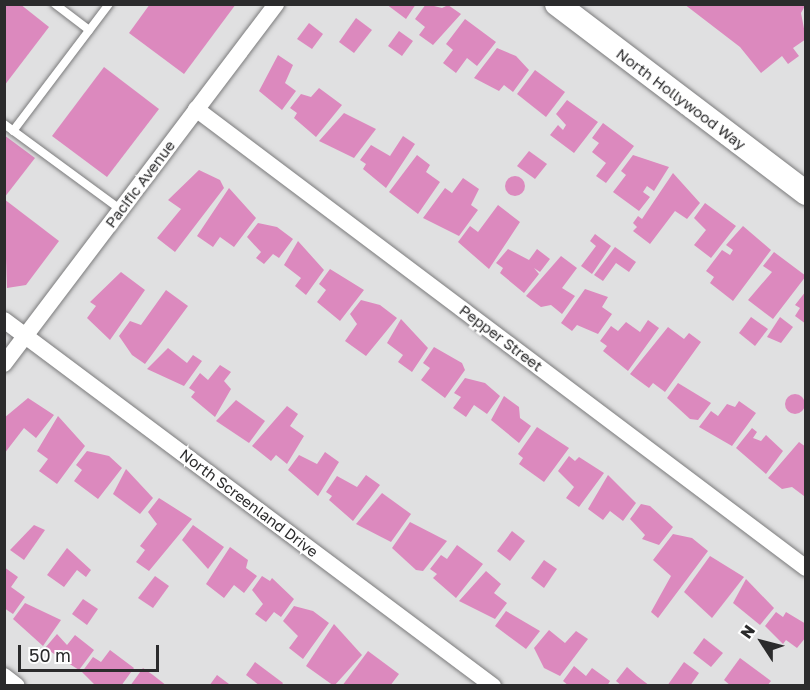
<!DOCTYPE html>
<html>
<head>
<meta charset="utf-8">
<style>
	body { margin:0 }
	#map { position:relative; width:810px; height:690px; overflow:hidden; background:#e0e0e1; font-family:"Golos Text",sans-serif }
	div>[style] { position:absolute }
	.building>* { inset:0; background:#dc89be }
	.round { border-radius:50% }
	.roads { filter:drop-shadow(0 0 2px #7b7b7c) drop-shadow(0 0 2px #7b7b7c) }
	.lane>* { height:8px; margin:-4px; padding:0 4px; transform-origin:4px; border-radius:4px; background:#fff }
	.street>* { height:16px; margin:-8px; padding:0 8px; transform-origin:8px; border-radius:8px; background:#fff }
	.secondary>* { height:24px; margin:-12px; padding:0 12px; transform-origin:12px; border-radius:12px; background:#fff }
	span { translate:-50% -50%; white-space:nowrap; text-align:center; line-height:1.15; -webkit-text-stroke:5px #fff; paint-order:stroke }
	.street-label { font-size:15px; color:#2b2b2c }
	.frame { position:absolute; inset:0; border:6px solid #2b2b2c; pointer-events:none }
	.north { position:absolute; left:732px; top:612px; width:60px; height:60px; -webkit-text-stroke:4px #fff; paint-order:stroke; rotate:306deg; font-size:16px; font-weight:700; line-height:24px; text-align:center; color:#2b2b2c }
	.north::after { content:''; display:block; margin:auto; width:21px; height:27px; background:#2b2b2c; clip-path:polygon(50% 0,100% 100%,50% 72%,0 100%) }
	.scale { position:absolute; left:18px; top:645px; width:141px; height:27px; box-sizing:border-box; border:3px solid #2b2b2c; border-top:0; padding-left:8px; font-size:18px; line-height:21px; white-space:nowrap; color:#2b2b2c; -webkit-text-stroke:4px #fff; paint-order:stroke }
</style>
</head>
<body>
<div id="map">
	<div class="building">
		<div style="clip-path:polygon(4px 4px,20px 4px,49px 27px,4px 86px)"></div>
		<div style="clip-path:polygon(150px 4px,236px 4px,184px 74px,129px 33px)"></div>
		<div style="clip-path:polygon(386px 4px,416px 4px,406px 19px)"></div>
		<div style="clip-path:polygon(426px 4px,442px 8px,448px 5px,461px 14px,433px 45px,419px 35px,425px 27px,415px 19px)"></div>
		<div style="clip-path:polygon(684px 4px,806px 4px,801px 13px,806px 39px,793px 48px,799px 56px,788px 64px,782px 56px,761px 73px,740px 47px)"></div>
		<div style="clip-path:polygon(356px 18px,372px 30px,354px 53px,339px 42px)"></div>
		<div style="clip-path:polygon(465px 19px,496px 42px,477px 66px,467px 58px,456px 73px,443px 63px,453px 50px,446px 44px)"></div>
		<div style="clip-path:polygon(309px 23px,323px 34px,312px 49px,297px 39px)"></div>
		<div style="clip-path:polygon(399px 31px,413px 41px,402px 56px,388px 46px)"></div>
		<div style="clip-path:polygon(497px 48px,516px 56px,529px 70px,513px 92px,504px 85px,499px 91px,474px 78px)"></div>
		<div style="clip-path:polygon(278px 55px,293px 65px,285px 83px,296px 91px,282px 110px,259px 91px)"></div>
		<div style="clip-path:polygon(104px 67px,159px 109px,107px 177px,52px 136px)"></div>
		<div style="clip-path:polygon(535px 70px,565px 92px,546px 117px,517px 94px)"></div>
		<div style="clip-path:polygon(319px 88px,342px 105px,316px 137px,294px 118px,297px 113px,290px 108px,301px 94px,311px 97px)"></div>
		<div style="clip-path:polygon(567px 100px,598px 122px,574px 153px,550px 135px,558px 125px,563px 130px,566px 125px,556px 114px)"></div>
		<div style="clip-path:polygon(344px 113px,376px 129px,354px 158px,319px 141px)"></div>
		<div style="clip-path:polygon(603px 123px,634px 146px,606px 183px,596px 176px,606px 163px,592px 152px,599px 143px,592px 138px)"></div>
		<div style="clip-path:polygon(4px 135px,35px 158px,4px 198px)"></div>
		<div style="clip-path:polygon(403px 136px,415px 144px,386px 188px,363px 169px,366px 164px,360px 160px,371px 145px,390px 156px)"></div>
		<div style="clip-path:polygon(529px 151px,547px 164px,535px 179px,517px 166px)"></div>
		<div style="clip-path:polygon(417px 155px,430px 165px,426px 172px,440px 182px,418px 214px,389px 192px)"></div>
		<div style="clip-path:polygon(633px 155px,669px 167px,654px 191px,647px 186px,643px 192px,650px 197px,639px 211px,613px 192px,626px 175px,621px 171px)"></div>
		<div style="clip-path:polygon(199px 170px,220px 180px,224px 188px,175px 252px,157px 238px,181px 209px,168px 200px)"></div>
		<div style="clip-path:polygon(673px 173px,700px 203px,687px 219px,675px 211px,650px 244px,633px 231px,637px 227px,633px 223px,638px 216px,642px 219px)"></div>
		<div class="round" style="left:505px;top:176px;width:20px;height:20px"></div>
		<div style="clip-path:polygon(463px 178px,479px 189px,471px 205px,478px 210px,459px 236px,423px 218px,445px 188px,452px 193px)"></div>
		<div style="clip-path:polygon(229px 188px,256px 218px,234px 247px,220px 237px,213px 247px,197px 236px)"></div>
		<div style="clip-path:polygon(4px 199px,59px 241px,26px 285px,7px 288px)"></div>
		<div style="clip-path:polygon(705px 203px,736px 226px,711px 258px,694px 245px,706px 230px,694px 218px)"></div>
		<div style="clip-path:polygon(498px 205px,520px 222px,489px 269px,458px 242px,470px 226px,478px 232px)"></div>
		<div style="clip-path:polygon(258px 223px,277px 227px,293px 239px,279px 258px,273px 254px,264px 264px,256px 258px,261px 252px,247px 237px)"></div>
		<div style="clip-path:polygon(743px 226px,771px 250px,733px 301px,710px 283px,714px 277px,706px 271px,722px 250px,730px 255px,733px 250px,726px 245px)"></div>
		<div style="clip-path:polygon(595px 234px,611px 246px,592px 274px,581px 266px,596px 246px,590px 241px)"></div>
		<div style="clip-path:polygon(298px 241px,324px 270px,306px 295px,295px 286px,301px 278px,284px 265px)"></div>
		<div style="clip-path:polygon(615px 247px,636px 262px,629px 272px,616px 263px,603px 281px,594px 275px)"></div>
		<div style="clip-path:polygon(508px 249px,529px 260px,537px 249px,550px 259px,540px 272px,534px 268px,539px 274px,524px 293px,500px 273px,503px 268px,496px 263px)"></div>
		<div style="clip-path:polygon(774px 252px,806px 276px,773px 319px,748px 300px,772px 272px,763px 266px)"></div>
		<div style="clip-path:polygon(561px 256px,577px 268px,562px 288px,575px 296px,562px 314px,551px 305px,541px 307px,526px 296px)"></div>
		<div style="clip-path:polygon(330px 269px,364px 290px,340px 321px,317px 302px,326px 290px,319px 284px)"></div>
		<div style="clip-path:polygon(121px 272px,145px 290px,110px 340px,87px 318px,96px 306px,90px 302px)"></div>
		<div style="clip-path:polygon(585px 289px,608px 297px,602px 307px,612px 314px,598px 334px,577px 325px,572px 331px,561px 323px)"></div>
		<div style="clip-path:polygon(166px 290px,188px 306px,145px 364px,132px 355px,119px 336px,130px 321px,141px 325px)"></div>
		<div style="clip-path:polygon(806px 291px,806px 324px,795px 316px,800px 308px,795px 305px)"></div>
		<div style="clip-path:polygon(361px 300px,380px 305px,397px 318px,366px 356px,345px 341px,357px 324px,350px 314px)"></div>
		<div style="clip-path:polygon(751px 317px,768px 329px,755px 346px,739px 333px)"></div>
		<div style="clip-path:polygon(780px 317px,793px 327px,781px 343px,767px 337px)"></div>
		<div style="clip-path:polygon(401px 319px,428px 348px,412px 372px,398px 362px,403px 355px,387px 343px)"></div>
		<div style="clip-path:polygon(648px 320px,659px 328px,628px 371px,603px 351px,607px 346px,600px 341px,611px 326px,618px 331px,626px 322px,640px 332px)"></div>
		<div style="clip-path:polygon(668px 327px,684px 339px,689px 333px,701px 342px,665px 392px,653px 383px,649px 388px,630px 374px)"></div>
		<div style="clip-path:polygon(434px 347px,462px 363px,465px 370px,445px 398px,421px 380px,430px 368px,423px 363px)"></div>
		<div style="clip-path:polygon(168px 348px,187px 363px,193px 355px,202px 361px,184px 386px,147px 369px)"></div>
		<div style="clip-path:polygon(220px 365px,231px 372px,224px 381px,231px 389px,215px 417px,191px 397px,195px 392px,189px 388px,200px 373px,208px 380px)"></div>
		<div style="clip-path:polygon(465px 378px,485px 383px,500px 396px,487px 414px,474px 405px,466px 417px,453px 408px,461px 397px,454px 393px)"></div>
		<div style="clip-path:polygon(678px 383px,711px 403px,698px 420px,690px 419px,667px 398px)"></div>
		<div class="round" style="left:785px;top:394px;width:20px;height:20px"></div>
		<div style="clip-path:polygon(504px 396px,519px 407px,520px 418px,531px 426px,519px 443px,491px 420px)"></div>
		<div style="clip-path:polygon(28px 398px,54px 415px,36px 438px,24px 428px,4px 454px,4px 418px)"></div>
		<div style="clip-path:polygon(236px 400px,265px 421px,249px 443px,216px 421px)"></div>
		<div style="clip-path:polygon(739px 401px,756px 413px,732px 446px,699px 427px,711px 411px,718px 416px,727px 404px,735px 407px)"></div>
		<div style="clip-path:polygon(287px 406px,298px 414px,290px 426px,304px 436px,287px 464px,276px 455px,271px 461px,252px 446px)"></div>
		<div style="clip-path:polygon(58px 416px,85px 446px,57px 484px,39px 471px,48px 459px,37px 451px)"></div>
		<div style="clip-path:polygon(537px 427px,569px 448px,544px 482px,519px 464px,523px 458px,518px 454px)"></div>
		<div style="clip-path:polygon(752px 428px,757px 432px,753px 438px,761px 441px,766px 435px,783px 451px,766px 474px,736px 448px)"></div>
		<div style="clip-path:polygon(799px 442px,806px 447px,804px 496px,792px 487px,782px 489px,768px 478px)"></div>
		<div style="clip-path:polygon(87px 451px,109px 456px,122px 468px,98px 499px,74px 481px,82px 470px,76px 465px)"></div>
		<div style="clip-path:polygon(325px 452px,339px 462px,318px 496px,288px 470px,299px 455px,317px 464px)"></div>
		<div style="clip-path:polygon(569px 456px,575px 461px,579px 457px,604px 473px,579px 507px,566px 498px,574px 487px,558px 471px)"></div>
		<div style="clip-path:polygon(126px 469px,153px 498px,140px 514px,113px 494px)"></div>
		<div style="clip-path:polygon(366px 475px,380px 485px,353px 521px,329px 500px,332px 496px,326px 492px,337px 476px,357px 487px)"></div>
		<div style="clip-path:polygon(608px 475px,636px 503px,623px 521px,610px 511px,603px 520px,588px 509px)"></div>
		<div style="clip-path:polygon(382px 493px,411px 514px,391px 542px,356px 524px)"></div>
		<div style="clip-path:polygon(159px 498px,192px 519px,149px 571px,136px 562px,145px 550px,140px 546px,157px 524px,148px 512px)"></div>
		<div style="clip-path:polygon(641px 504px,650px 506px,673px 527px,659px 545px,642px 539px,645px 535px,630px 519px)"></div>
		<div style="clip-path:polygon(410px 522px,447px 541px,423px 571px,416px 570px,392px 548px)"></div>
		<div style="clip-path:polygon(34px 525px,45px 530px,24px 560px,10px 550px)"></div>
		<div style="clip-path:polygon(193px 525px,224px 547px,208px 569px,182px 540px)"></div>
		<div style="clip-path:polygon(512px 531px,525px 541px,510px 561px,497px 551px)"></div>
		<div style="clip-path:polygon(673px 534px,692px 538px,708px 551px,658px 618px,651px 612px,671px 576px,653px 560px)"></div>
		<div style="clip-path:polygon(457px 545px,483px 564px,456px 598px,433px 578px,437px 574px,430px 569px,441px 555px,447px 559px)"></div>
		<div style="clip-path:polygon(230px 547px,248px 560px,246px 568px,257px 576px,244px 593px,234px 585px,224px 598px,206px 584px)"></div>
		<div style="clip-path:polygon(67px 548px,91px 570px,86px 577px,77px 570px,64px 587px,47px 575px)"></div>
		<div style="clip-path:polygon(710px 556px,744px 577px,712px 618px,684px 592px)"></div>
		<div style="clip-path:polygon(544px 560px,557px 569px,544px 588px,531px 578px)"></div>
		<div style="clip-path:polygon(4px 567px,18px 577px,11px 587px,25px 597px,13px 614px,4px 608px)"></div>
		<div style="clip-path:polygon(486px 571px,501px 584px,494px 593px,507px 603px,495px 619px,459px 601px)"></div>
		<div style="clip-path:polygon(155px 576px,169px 586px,153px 608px,138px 598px)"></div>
		<div style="clip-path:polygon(262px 576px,270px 581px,272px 578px,294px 599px,281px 617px,274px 612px,266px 622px,255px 614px,263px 604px,252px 590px)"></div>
		<div style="clip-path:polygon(746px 579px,774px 608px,760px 625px,733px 603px)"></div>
		<div style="clip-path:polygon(83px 599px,98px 609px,87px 625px,72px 614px)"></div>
		<div style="clip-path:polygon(25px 603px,61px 620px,43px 646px,13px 619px)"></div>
		<div style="clip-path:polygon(294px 606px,313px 611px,329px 623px,303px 659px,289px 648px,298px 636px,283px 621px)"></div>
		<div style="clip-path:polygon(506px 611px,540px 631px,526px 649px,495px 626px)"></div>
		<div style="clip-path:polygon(776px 612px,783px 617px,786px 612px,806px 624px,806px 637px,797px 648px,786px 640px,783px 644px,765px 626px)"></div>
		<div style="clip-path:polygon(334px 624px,362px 655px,334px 686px,306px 666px)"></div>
		<div style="clip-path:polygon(549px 630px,565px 643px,576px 631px,588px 639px,560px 676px,544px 668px,534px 648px)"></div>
		<div style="clip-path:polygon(57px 634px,67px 645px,75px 635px,94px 650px,79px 670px,45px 648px)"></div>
		<div style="clip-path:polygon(704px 638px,723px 653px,711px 667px,693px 653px)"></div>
		<div style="clip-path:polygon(110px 650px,134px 668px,121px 686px,96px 686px,82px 672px,93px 657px,101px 662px)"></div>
		<div style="clip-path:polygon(368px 651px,399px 674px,390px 686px,342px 686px)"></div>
		<div style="clip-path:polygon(740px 658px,771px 681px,767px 686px,731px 686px,724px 680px)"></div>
		<div style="clip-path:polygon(255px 662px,283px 683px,281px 686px,260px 686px,246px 675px)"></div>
		<div style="clip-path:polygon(684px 662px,699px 673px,690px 686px,667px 686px)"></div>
		<div style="clip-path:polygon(574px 666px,586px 676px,592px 668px,610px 681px,607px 686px,569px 686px,563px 681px)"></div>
		<div style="clip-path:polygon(627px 667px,637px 676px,650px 686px,622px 686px,616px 681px)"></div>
		<div style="clip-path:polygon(143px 668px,153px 675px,167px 686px,130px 686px)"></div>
		<div style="clip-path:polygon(217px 675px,229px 684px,227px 686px,209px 686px)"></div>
	</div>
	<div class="roads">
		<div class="lane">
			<div style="left:55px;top:4px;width:43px;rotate:37.4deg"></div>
			<div style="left:4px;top:124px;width:145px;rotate:36.3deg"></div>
			<div style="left:13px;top:131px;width:159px;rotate:-52.9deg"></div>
		</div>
		<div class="street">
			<div style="left:196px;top:109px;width:763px;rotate:36.96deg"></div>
			<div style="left:4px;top:320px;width:611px;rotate:36.81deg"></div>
			<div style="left:4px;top:364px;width:451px;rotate:-52.9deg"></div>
			<div style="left:4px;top:676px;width:16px;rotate:38deg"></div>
		</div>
		<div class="secondary">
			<div style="left:557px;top:4px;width:313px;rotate:37.2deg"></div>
		</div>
	</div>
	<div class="street-label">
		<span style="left:681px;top:99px;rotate:37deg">North Hollywood Way</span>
		<span style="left:140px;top:184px;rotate:-53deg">Pacific Avenue</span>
		<span style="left:501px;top:338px;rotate:37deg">Pepper Street</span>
		<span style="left:249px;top:503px;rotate:37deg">North Screenland Drive</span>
	</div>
	<div class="frame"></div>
	<div class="north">N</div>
	<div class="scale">50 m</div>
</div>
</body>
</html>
